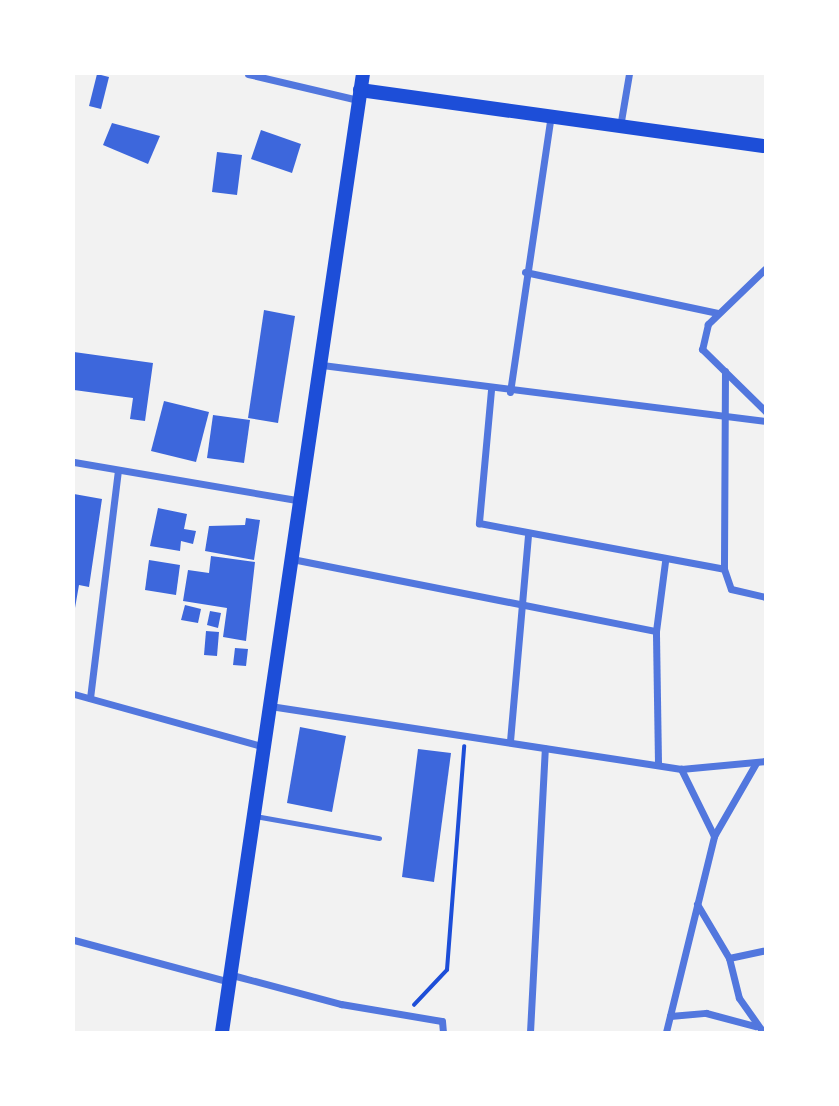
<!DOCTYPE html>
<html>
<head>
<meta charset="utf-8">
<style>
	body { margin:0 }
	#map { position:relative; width:839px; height:1106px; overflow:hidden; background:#f2f2f2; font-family:"Alegreya Sans",sans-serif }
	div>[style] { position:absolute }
	.building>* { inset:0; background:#3d67dc }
	.path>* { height:3.5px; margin:-1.75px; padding:0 1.75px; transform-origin:1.75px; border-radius:1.75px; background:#1d4ed8 }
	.service>* { height:5px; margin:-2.5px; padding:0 2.5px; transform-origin:2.5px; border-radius:2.5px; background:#5277de }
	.minor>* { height:7px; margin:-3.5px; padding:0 3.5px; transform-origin:3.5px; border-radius:3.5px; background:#5277de }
	.secondary>* { height:14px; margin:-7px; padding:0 7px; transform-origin:7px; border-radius:7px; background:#1d4ed8 }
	span { translate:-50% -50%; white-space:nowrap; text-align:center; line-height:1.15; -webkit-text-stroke:7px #fff; paint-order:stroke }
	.frame { position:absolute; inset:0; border:75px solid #fff; pointer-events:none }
</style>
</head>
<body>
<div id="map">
	<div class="building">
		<div style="clip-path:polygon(97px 74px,109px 77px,101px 109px,89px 106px)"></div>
		<div style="clip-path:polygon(112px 123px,160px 136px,148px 164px,103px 145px)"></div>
		<div style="clip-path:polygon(261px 130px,301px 144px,292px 173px,251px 159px)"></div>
		<div style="clip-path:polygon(217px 152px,242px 155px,237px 195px,212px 192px)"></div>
		<div style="clip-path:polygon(264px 310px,295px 316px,278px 423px,248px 418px)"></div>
		<div style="clip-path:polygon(74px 352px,153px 363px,145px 421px,130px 419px,133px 398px,74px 390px)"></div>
		<div style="clip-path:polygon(164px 401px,209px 412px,196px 462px,151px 451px)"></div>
		<div style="clip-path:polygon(213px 415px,250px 420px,244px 463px,207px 458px)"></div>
		<div style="clip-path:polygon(74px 494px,102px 499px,89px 587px,79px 585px,75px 608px)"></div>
		<div style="clip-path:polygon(158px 508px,187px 514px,184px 529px,196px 531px,193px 544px,181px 541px,180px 551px,150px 546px)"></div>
		<div style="clip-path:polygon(246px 518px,260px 520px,254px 560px,205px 551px,209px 526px,245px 525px)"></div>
		<div style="clip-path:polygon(211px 556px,255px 562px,246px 641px,223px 637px,227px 608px,183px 601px,188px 570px,209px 573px)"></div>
		<div style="clip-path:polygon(149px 560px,180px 565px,176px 595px,145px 590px)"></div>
		<div style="clip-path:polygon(185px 605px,201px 609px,198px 623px,181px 620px)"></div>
		<div style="clip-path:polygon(210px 611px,221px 613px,218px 628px,207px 625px)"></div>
		<div style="clip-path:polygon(206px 631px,219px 632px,217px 656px,204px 655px)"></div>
		<div style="clip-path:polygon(235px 648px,248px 649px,246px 666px,233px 665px)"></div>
		<div style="clip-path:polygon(300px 727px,346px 736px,332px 812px,287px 803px)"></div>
		<div style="clip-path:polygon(418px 749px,451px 753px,434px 882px,402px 877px)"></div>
	</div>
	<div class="path">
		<div style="left:414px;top:1005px;width:48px;rotate:-46.7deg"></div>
		<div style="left:447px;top:970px;width:224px;rotate:-85.6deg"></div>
	</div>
	<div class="service">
		<div style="left:255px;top:816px;width:126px;rotate:10.1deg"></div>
	</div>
	<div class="minor">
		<div style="left:248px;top:74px;width:113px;rotate:13.3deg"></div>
		<div style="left:620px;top:127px;width:54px;rotate:-80.4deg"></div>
		<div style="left:766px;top:268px;width:81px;rotate:136deg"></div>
		<div style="left:708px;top:324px;width:26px;rotate:103deg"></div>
		<div style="left:702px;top:349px;width:90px;rotate:44.5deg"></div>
		<div style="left:525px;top:272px;width:197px;rotate:12deg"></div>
		<div style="left:322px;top:365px;width:448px;rotate:7.2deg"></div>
		<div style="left:725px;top:371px;width:198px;rotate:90.3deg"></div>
		<div style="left:724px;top:569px;width:21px;rotate:71deg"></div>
		<div style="left:731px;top:589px;width:36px;rotate:13deg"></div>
		<div style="left:491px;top:390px;width:134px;rotate:95.2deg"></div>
		<div style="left:479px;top:523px;width:249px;rotate:10.6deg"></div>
		<div style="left:510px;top:392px;width:279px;rotate:-81.6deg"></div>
		<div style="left:74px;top:462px;width:230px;rotate:9.7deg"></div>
		<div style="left:292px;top:559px;width:371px;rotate:11.2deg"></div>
		<div style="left:74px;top:694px;width:195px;rotate:15.5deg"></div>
		<div style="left:90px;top:698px;width:229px;rotate:-83deg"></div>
		<div style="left:270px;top:706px;width:416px;rotate:8.7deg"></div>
		<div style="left:681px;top:769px;width:85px;rotate:-5.4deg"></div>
		<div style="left:510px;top:741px;width:206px;rotate:-85deg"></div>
		<div style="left:658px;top:762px;width:131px;rotate:-90.9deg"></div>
		<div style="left:656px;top:631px;width:70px;rotate:-82.6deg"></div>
		<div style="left:714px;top:836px;width:84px;rotate:-60.1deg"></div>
		<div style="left:697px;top:904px;width:63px;rotate:59.3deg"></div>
		<div style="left:729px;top:958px;width:41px;rotate:76deg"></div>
		<div style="left:739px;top:998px;width:42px;rotate:54.8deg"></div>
		<div style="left:74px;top:940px;width:162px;rotate:15.1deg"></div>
		<div style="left:729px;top:958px;width:38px;rotate:-12deg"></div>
		<div style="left:232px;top:975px;width:113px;rotate:14.9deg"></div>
		<div style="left:341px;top:1004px;width:102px;rotate:9.6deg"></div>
		<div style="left:442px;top:1021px;width:11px;rotate:85deg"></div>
		<div style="left:670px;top:1016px;width:36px;rotate:-5deg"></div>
		<div style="left:706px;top:1013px;width:51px;rotate:14.9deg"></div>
		<div style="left:530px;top:1032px;width:284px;rotate:-87deg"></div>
		<div style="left:666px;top:1032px;width:202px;rotate:-76.2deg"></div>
		<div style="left:714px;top:836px;width:75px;rotate:-116.2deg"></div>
	</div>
	<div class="secondary">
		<div style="left:360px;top:90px;width:410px;rotate:7.9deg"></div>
		<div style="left:222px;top:1032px;width:968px;rotate:-81.63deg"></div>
	</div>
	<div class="frame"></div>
</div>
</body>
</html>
